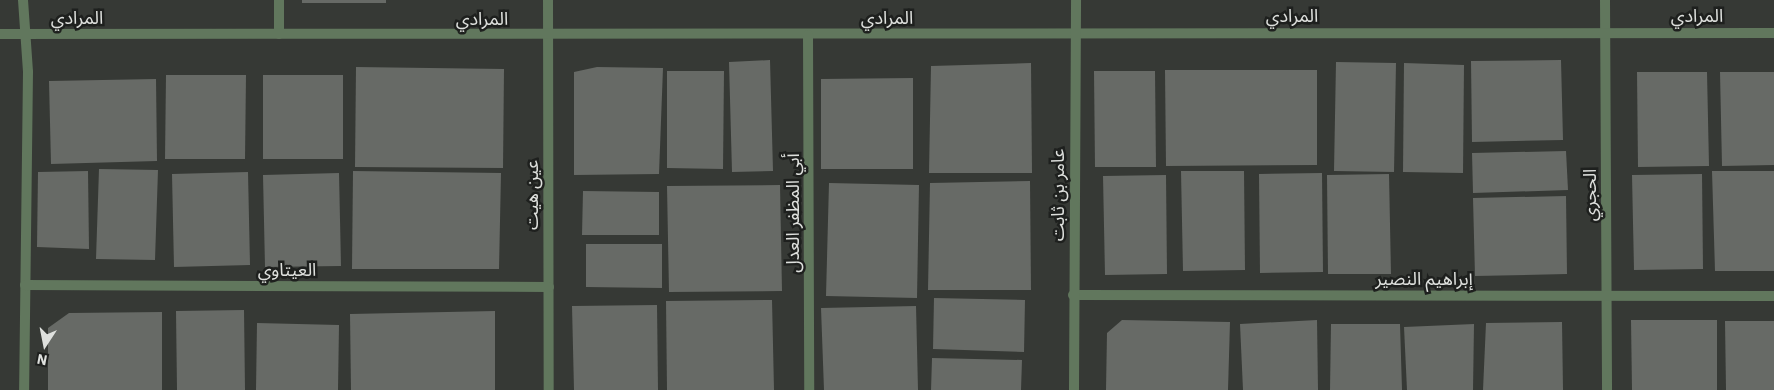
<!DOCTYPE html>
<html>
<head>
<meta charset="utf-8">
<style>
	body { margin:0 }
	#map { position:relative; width:1774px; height:390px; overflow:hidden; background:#363935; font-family:"IBM Plex Sans","Noto Sans Arabic",sans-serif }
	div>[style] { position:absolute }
	.building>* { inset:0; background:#676a66 }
	.street>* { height:10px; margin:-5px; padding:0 5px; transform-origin:5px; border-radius:5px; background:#61775d }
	span { translate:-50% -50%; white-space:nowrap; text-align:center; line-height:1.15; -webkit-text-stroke:5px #1e201e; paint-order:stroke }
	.street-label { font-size:18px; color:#dee0dd }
	.north { position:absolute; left:20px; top:320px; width:50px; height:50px; -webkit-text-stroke:4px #1e201e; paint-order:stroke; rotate:191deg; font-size:14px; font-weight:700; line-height:20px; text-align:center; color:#dee0dd }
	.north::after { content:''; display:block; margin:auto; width:18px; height:22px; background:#dee0dd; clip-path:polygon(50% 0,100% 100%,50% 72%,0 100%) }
</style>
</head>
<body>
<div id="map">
	<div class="building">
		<div style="clip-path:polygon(302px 0,386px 0,386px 3px,302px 3px)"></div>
		<div style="clip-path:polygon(770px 60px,773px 171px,732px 172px,729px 62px)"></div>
		<div style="clip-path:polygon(1561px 60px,1563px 140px,1472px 142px,1471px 61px)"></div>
		<div style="clip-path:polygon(1336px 62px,1396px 63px,1394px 172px,1334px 171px)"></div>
		<div style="clip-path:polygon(1031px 63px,1032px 173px,929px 173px,931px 66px)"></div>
		<div style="clip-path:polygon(1404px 63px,1464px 65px,1463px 173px,1403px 172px)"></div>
		<div style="clip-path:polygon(356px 67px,504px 69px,503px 168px,355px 167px)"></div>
		<div style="clip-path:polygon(597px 67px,663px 68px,659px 174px,574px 175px,574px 72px)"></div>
		<div style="clip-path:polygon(1165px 70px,1317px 70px,1317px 165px,1166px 166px)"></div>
		<div style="clip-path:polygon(667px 71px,724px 71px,723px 169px,667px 168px)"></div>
		<div style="clip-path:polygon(1094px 71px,1155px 71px,1156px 167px,1095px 167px)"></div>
		<div style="clip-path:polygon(1637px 72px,1707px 72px,1709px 166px,1638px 167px)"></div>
		<div style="clip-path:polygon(1720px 72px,1774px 72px,1774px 165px,1722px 166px)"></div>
		<div style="clip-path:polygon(166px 75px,246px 75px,245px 159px,165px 159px)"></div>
		<div style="clip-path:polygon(263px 75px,343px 75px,343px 159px,263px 159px)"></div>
		<div style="clip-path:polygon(913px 78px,913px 169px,821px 169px,821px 79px)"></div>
		<div style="clip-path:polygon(156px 79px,157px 161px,51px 164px,49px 81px)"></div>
		<div style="clip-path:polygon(1566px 151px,1568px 190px,1473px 193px,1472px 153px)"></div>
		<div style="clip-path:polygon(99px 169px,158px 170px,155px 260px,96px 259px)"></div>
		<div style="clip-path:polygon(88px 171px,89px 249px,37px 247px,38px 172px)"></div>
		<div style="clip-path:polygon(353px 171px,501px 173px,499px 269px,352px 269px)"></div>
		<div style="clip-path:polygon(1181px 171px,1244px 171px,1245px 270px,1183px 271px)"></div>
		<div style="clip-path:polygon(1712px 171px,1774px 171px,1774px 271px,1715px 271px)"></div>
		<div style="clip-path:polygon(248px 172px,250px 265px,174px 267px,172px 174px)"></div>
		<div style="clip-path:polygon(339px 173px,341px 266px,265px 267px,263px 175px)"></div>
		<div style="clip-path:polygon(1322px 173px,1323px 272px,1260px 273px,1259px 174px)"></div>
		<div style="clip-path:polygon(1389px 174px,1391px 274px,1328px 274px,1327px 175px)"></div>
		<div style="clip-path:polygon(1702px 174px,1703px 269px,1634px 270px,1632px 175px)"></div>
		<div style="clip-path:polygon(1166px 175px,1167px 274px,1105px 275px,1103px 176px)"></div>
		<div style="clip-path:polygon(1030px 181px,1031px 290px,928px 290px,930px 183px)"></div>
		<div style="clip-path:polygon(829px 183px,919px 185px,917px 298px,826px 296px)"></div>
		<div style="clip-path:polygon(780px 185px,782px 291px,669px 292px,667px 186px)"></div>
		<div style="clip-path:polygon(583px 191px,659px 192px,659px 235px,582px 235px)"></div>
		<div style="clip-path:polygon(1566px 196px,1567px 274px,1475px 276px,1473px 198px)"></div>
		<div style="clip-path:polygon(586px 244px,662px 244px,662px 288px,586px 287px)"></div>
		<div style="clip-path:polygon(934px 298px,1025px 300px,1024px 352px,933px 349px)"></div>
		<div style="clip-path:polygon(772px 300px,774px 390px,667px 390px,666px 301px)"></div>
		<div style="clip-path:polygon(657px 305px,658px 390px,574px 390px,572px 306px)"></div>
		<div style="clip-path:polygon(916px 306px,918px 390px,824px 390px,821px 308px)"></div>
		<div style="clip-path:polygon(244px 310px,245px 390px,177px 390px,176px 311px)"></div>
		<div style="clip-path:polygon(495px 311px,495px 390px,351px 390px,350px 314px)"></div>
		<div style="clip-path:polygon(162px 312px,162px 390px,48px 390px,48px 328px,69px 313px)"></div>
		<div style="clip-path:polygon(1122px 320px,1230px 322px,1228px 390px,1106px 390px,1107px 333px)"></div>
		<div style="clip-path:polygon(1317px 320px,1318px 390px,1243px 390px,1240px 324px)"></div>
		<div style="clip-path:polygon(1631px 320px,1717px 320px,1717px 390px,1632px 390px)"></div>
		<div style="clip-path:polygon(1725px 321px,1774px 321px,1774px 390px,1726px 390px)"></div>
		<div style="clip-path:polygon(1562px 322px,1563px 390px,1483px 390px,1486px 323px)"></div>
		<div style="clip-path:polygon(257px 323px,339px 325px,338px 390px,256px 390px)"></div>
		<div style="clip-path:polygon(1331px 324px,1400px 324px,1402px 390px,1330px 390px)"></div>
		<div style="clip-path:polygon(1474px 324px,1473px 390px,1407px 390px,1404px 327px)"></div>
		<div style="clip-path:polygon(932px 358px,1022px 360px,1021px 390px,931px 390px)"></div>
	</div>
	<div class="street">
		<div style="left:23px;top:0;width:72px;rotate:86deg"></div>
		<div style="left:28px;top:72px;width:318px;rotate:90.7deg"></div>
		<div style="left:279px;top:0;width:34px;rotate:90deg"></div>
		<div style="left:548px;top:0;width:390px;rotate:89.9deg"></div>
		<div style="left:1605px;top:0;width:390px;rotate:89.7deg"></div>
		<div style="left:0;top:34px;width:1774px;rotate:-0.03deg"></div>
		<div style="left:808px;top:35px;width:355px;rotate:89.8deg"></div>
		<div style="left:25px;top:285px;width:524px;rotate:0.22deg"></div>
		<div style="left:1073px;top:295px;width:701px;rotate:0.08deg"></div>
		<div style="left:1074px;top:390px;width:390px;rotate:-89.7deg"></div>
	</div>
	<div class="street-label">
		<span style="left:1292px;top:16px">المرادي</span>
		<span style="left:1697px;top:16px">المرادي</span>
		<span style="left:77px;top:18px">المرادي</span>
		<span style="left:887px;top:18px">المرادي</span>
		<span style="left:482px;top:19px">المرادي</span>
		<span style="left:532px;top:195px;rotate:-90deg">عين هيت</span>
		<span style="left:1058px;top:195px;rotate:-90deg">عامر بن ثابت</span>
		<span style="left:1590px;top:195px;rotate:-90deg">الحجري</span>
		<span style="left:793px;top:213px;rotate:-90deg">أبي المظفر العدل</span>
		<span style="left:287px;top:270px">العيتاوي</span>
		<span style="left:1424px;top:279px">إبراهيم النصير</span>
	</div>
	<div class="north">N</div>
</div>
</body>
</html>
